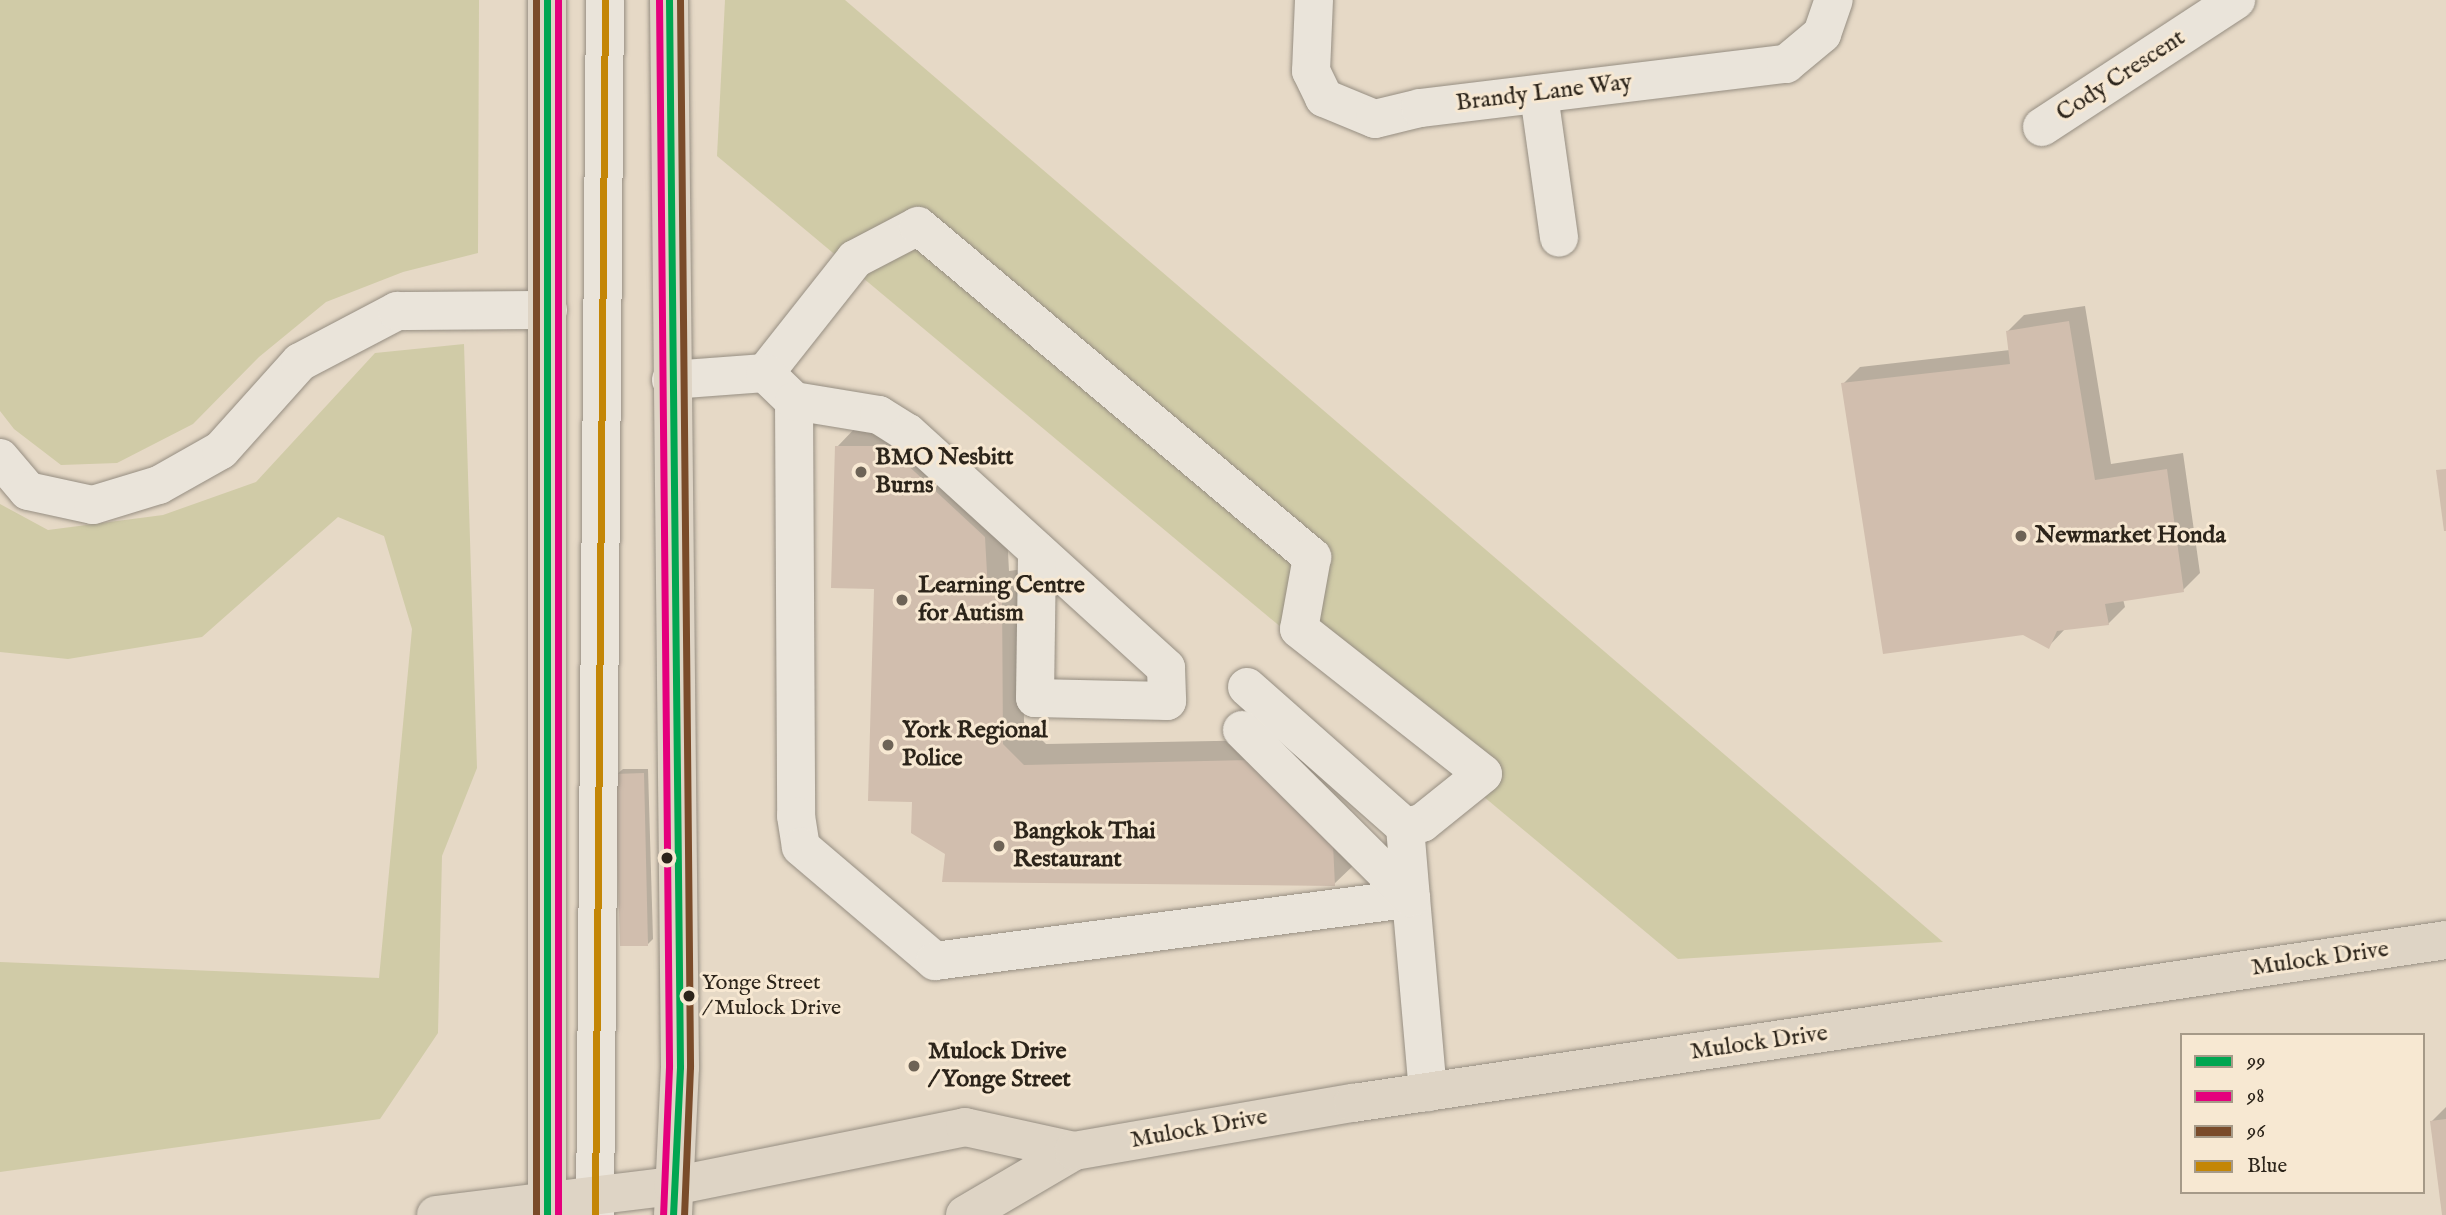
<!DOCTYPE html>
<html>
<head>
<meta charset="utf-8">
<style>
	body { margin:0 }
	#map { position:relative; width:2446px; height:1215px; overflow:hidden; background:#e6d9c6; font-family:"IM FELL English",serif }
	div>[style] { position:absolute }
	.green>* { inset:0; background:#d0cba7 }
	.shadow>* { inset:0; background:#0003 }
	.building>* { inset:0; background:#d1beae }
	.roads { filter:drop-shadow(0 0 2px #968e82) drop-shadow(0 0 2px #968e82) }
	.minor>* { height:38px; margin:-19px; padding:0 19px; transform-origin:19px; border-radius:19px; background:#eae4da }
	.major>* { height:38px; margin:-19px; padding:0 19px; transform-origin:19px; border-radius:19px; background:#ded4c5 }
	.bus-1>* { height:7px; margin:-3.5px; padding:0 3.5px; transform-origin:3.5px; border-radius:3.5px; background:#00a651 }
	.bus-2>* { height:7px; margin:-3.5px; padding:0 3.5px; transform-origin:3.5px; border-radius:3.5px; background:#e5007d }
	.bus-3>* { height:7px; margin:-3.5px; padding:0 3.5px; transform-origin:3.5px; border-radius:3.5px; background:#7a4b2a }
	.bus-4>* { height:7px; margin:-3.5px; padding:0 3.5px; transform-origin:3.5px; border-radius:3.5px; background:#c48606 }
	.dots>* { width:19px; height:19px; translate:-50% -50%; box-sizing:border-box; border:4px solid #f7e8d2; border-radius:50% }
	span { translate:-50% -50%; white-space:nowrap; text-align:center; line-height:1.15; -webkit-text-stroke:6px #f7e8d2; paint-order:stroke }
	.bus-label { font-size:22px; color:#2c241a }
	.left { translate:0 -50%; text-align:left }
	.street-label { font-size:24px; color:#2c241a }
	.poi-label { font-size:24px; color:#2c241a; font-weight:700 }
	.legend { position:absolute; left:2180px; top:1033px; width:245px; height:161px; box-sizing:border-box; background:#f7e8d2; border:2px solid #a69a88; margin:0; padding:9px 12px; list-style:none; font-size:21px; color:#2c241a }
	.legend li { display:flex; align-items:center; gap:14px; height:35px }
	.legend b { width:35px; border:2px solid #a69a88 }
</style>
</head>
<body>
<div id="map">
	<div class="green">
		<div style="clip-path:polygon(0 0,479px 0,478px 253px,403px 272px,326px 302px,259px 357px,193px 424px,117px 463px,61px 465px,14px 429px,0 411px)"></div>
		<div style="clip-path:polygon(725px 0,845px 0,1943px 942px,1678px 959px,717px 156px)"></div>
		<div style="clip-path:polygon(464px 344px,477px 768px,442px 856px,438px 1033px,380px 1119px,0 1172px,0 962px,379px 978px,412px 629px,384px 536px,338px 517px,202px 637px,68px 659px,0 652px,0 504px,48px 530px,163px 515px,256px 482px,375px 353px)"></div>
	</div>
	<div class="shadow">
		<div style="clip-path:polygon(2085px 306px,2111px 464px,2183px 453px,2200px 573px,2183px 590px,2123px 599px,2125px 607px,2108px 624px,2065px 629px,2048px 647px,1843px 384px,1860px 367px,2010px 350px,2008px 331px,2024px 315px)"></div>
		<div style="clip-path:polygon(858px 425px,908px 425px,1006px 515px,1009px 571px,1023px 569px,1024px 722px,1046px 744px,1271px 740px,1356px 863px,1334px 884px,947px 853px,914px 800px,875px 588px,837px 447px)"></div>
		<div style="clip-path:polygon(623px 769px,648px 769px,653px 939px,648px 944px,617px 774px)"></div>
		<div style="clip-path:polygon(2446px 1107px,2446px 1215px,2444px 1215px,2432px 1121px)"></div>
	</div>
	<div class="building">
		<div style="clip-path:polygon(2069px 321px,2095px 480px,2167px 469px,2184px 592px,2105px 604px,2109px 625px,2057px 631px,2049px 649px,2023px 635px,1883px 654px,1841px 383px,2010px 364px,2006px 331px)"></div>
		<div style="clip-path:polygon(835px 446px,887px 446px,985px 537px,988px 591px,1002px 590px,1003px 744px,1024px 765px,1250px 760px,1333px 844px,1335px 886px,942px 882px,945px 854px,911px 833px,912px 802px,868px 801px,874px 589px,831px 588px)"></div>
		<div style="clip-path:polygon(2446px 469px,2446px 531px,2444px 531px,2436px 470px)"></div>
		<div style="clip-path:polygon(644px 773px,648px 946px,620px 946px,615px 774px)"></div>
		<div style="clip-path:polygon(2446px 1119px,2446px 1215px,2442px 1215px,2430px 1121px)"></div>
	</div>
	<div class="roads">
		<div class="minor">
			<div style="left:1314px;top:0;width:71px;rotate:92.4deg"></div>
			<div style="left:1311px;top:71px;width:30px;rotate:64deg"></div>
			<div style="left:1324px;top:98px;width:55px;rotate:22.4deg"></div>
			<div style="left:1375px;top:119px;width:46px;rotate:-13.7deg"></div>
			<div style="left:1420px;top:108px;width:369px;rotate:-6.9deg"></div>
			<div style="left:1786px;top:64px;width:47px;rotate:-39.8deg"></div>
			<div style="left:1822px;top:34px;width:36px;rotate:-71deg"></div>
			<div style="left:1539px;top:95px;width:144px;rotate:82deg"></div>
			<div style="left:2042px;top:127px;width:232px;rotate:-33.2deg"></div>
			<div style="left:765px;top:373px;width:145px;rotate:-51.7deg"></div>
			<div style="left:855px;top:259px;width:71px;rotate:-27.6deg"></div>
			<div style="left:918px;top:226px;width:515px;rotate:40.03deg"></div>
			<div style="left:1312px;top:557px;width:73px;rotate:100.2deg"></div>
			<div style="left:1299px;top:629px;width:234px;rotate:38.2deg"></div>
			<div style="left:1483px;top:774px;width:78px;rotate:141.2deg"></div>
			<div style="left:1422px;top:823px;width:17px;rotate:167deg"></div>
			<div style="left:671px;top:380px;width:94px;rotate:-4.3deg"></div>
			<div style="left:765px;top:373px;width:40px;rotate:44deg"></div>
			<div style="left:794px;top:401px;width:415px;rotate:89.7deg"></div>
			<div style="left:796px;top:816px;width:31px;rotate:81deg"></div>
			<div style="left:801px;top:847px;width:176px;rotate:40.4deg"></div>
			<div style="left:935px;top:961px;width:480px;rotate:-7.5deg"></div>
			<div style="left:1411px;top:898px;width:195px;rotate:85deg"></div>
			<div style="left:794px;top:401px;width:86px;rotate:9.4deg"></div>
			<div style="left:879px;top:415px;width:34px;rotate:32deg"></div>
			<div style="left:908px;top:433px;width:349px;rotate:42.3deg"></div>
			<div style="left:1166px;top:668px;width:33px;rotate:88deg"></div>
			<div style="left:1167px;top:701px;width:132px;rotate:-178.7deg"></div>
			<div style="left:1035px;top:698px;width:147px;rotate:-89.2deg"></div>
			<div style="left:0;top:458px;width:43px;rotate:49.7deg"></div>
			<div style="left:28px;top:491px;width:66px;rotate:12.2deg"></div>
			<div style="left:93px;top:505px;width:69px;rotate:-16.9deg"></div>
			<div style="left:159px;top:485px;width:71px;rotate:-29.4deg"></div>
			<div style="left:221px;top:450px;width:118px;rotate:-48.1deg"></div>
			<div style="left:300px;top:362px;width:110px;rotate:-27.7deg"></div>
			<div style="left:397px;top:311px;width:151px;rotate:-0.4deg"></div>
			<div style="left:1247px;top:687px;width:211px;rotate:41.5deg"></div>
			<div style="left:1405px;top:827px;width:71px;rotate:85.2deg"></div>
			<div style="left:1242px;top:730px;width:238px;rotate:44.8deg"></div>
			<div style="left:595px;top:1215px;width:1215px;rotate:-89.53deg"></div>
		</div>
		<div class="major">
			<div style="left:669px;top:0;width:1067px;rotate:89.41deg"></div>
			<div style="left:680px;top:1067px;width:148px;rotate:92.7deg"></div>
			<div style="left:436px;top:1215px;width:239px;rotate:-7deg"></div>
			<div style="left:673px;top:1186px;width:298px;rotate:-11.4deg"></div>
			<div style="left:965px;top:1127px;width:112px;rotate:12.4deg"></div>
			<div style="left:547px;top:1215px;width:1215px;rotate:-90deg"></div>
			<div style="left:965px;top:1215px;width:126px;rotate:-30.4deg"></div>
			<div style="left:1074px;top:1151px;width:283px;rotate:-9.8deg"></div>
			<div style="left:1353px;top:1103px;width:1105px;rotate:-8.48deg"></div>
		</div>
	</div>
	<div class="bus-1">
		<div style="left:547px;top:0;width:1215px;rotate:90deg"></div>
		<div style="left:669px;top:0;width:1067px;rotate:89.41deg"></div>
		<div style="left:680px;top:1067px;width:148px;rotate:92.7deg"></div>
	</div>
	<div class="bus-2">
		<div style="left:558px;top:0;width:1215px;rotate:90deg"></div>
		<div style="left:659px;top:0;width:1067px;rotate:89.46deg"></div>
		<div style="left:669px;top:1067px;width:148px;rotate:92.3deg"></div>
	</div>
	<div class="bus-3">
		<div style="left:536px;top:0;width:1215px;rotate:90deg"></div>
		<div style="left:680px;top:0;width:1067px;rotate:89.46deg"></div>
		<div style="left:690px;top:1067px;width:148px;rotate:92.3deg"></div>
	</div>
	<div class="bus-4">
		<div style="left:595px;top:1215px;width:1215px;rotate:-89.53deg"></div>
	</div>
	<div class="dots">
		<div style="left:861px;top:472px;background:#6d6356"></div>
		<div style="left:2021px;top:536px;background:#6d6356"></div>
		<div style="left:902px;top:600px;background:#6d6356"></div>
		<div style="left:888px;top:745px;background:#6d6356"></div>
		<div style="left:999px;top:846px;background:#6d6356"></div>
		<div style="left:667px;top:858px;background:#2c241a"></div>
		<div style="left:689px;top:996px;background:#2c241a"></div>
		<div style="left:914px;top:1066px;background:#6d6356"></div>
	</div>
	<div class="bus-label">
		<span class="left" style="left:702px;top:996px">Yonge Street<br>/ Mulock Drive</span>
	</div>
	<div class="street-label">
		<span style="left:2121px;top:76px;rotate:-33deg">Cody Crescent</span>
		<span style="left:1544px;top:93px;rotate:-7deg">Brandy Lane Way</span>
		<span style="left:2320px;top:959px;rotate:-8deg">Mulock Drive</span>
		<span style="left:1759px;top:1043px;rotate:-8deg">Mulock Drive</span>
		<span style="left:1199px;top:1129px;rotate:-10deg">Mulock Drive</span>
	</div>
	<div class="poi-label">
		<span class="left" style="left:875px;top:472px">BMO Nesbitt<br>Burns</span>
		<span class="left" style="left:2035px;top:536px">Newmarket Honda</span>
		<span class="left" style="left:918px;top:600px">Learning Centre<br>for Autism</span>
		<span class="left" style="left:902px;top:745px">York Regional<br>Police</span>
		<span class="left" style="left:1013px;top:846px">Bangkok Thai<br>Restaurant</span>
		<span class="left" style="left:928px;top:1066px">Mulock Drive<br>/ Yonge Street</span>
	</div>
	<ul class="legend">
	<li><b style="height:9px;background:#00a651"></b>99</li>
	<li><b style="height:9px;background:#e5007d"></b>98</li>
	<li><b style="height:9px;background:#7a4b2a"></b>96</li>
	<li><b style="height:9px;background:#c48606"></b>Blue</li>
	</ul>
</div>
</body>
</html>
